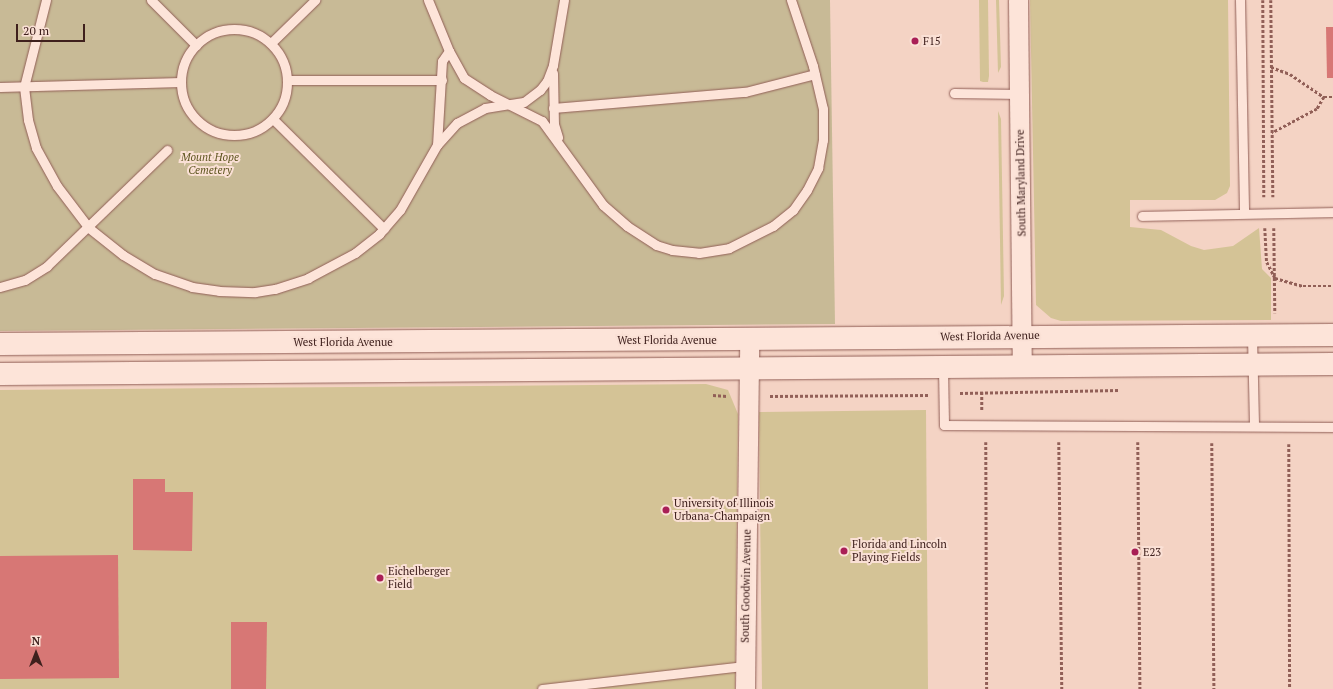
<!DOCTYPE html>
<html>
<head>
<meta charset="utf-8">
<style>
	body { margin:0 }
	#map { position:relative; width:1333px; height:689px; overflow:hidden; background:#f4d3c4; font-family:"PT Serif",serif }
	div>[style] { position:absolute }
	.green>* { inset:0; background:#d4c396 }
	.cemetery>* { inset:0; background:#c8ba96 }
	.building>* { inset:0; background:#d77775 }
	.path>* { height:2.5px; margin-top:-1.25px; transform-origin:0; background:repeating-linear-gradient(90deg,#915f57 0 3px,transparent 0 5px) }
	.roads { filter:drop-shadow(0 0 1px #915f57) drop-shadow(0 0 1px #915f57) }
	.lane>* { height:9px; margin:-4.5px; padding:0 4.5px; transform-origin:4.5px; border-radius:4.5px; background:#fde4d9 }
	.lane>.ring { margin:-4.5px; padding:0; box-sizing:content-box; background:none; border:9px solid #fde4d9; border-radius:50% }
	.street>* { height:19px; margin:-9.5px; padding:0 9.5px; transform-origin:9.5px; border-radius:9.5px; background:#fde4d9 }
	.secondary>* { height:22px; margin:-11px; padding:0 11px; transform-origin:11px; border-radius:11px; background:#fde4d9 }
	.dots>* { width:11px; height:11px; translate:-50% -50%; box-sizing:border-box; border:2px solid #fae0d5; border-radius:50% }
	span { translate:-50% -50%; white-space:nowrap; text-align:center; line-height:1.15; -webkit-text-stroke:4px #fae0d5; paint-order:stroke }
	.poi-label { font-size:11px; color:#3f201d }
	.left { translate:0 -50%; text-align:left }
	.park-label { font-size:11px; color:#5f5621; font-style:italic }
	.street-label { font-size:11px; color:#3f201d }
	.north { position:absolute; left:16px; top:633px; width:40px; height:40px; -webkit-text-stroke:3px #fae0d5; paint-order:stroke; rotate:0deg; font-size:11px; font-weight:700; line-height:16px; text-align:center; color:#3f201d }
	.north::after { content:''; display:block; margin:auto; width:14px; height:18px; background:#3f201d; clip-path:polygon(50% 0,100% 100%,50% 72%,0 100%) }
	.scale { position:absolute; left:16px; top:24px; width:69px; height:18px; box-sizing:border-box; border:2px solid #3f201d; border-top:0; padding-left:5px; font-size:12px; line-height:14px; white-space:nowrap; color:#3f201d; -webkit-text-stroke:3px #fae0d5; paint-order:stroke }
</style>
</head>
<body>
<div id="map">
	<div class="green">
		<div style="clip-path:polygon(979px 0,988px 0,989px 76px,988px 82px,983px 82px,980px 81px)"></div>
		<div style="clip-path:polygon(996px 0,999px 0,1001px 67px,998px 73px)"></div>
		<div style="clip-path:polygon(1030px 0,1228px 0,1230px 186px,1227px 193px,1215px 200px,1130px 200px,1130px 227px,1161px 230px,1191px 246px,1204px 250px,1233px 246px,1259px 228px,1262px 269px,1271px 278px,1271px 320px,1061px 321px,1051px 318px,1036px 305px)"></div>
		<div style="clip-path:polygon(998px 111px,1001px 119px,1004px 296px,1001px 305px)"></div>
		<div style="clip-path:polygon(706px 384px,728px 390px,738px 414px,735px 689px,0 689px,0 390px)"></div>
		<div style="clip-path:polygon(926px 410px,928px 689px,762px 689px,759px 412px)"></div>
	</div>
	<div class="cemetery">
		<div style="clip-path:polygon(0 0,830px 0,835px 324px,0 331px)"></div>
	</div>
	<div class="building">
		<div style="clip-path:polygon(1326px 27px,1333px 27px,1333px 78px,1327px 78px)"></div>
		<div style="clip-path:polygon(133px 479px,165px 479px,165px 492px,193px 492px,192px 551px,133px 550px)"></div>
		<div style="clip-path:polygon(118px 555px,119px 678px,0 679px,0 556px)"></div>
		<div style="clip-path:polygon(231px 622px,267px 622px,266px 689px,231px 689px)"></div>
	</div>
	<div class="path">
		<div style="left:1263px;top:0;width:197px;rotate:89.7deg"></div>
		<div style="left:1271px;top:0;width:197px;rotate:89.4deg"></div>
		<div style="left:1271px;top:67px;width:20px;rotate:20deg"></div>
		<div style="left:1290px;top:74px;width:41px;rotate:34.1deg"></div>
		<div style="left:1324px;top:97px;width:14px;rotate:120deg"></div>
		<div style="left:1317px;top:109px;width:51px;rotate:151.9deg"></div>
		<div style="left:1324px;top:97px;width:9px"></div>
		<div style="left:1265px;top:228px;width:34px;rotate:87deg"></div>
		<div style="left:1267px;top:262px;width:18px;rotate:63deg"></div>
		<div style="left:1275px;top:278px;width:29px;rotate:16deg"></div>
		<div style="left:1303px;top:286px;width:30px"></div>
		<div style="left:1274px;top:228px;width:85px;rotate:89.3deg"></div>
		<div style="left:982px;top:392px;width:18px;rotate:90deg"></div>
		<div style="left:960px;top:393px;width:159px;rotate:-1.1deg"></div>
		<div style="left:713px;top:395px;width:14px;rotate:4deg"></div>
		<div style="left:770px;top:396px;width:159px;rotate:-0.4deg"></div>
		<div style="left:986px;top:442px;width:247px;rotate:89.8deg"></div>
		<div style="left:1059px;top:442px;width:247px;rotate:89.3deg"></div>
		<div style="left:1138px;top:442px;width:247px;rotate:89.5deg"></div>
		<div style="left:1212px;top:443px;width:246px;rotate:89.5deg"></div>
		<div style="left:1289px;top:444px;width:245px;rotate:89.8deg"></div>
	</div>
	<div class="roads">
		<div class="lane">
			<div style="left:46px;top:0;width:90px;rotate:104.2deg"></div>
			<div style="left:24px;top:87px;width:33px;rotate:83deg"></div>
			<div style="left:28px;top:120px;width:29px;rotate:74deg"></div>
			<div style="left:36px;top:148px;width:43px;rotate:61.1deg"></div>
			<div style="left:57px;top:186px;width:53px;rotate:52.7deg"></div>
			<div style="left:89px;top:228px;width:43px;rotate:38.5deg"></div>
			<div style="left:123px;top:255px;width:37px;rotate:31deg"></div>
			<div style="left:155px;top:274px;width:39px;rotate:19deg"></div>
			<div style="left:192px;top:287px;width:27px;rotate:8deg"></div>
			<div style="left:219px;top:291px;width:36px;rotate:2deg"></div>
			<div style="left:255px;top:292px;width:20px;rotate:-9deg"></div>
			<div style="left:275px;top:289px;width:35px;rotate:-18deg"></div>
			<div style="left:308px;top:278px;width:53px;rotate:-28deg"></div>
			<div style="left:355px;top:253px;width:31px;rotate:-38deg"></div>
			<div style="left:379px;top:234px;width:32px;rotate:-49deg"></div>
			<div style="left:400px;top:210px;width:75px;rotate:-60.4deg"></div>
			<div style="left:437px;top:145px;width:30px;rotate:-48deg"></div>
			<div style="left:457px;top:123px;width:32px;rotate:-28deg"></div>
			<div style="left:485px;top:108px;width:39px;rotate:-9deg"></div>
			<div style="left:524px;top:102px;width:20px;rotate:-37deg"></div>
			<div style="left:540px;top:90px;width:11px;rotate:-52deg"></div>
			<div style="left:547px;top:81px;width:17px;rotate:-69deg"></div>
			<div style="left:553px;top:65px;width:66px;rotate:-80.4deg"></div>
			<div style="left:151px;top:0;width:64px;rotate:45deg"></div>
			<div style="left:428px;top:0;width:55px;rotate:67.6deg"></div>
			<div style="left:449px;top:51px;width:31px;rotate:61deg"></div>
			<div style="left:464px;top:78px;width:31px;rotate:33deg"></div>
			<div style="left:490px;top:95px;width:58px;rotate:26.6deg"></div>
			<div style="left:542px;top:121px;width:104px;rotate:54deg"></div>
			<div style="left:603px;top:205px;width:32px;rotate:41deg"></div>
			<div style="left:627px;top:226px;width:35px;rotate:33deg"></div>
			<div style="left:656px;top:245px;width:17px;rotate:17deg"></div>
			<div style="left:672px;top:250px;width:27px;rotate:6deg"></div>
			<div style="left:699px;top:253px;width:30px;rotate:-9deg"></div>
			<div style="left:729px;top:248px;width:49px;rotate:-26.6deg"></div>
			<div style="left:773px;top:226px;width:26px;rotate:-39deg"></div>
			<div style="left:793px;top:210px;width:24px;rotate:-55deg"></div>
			<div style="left:807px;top:190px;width:25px;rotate:-63deg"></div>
			<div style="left:818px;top:168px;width:28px;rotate:-80deg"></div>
			<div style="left:823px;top:140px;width:31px;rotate:-90deg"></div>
			<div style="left:823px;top:109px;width:44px;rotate:-103.1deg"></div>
			<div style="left:813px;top:66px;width:70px;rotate:-108.4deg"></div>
			<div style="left:1240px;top:0;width:213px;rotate:88.9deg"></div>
			<div class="ring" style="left:181px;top:29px;width:97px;height:97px"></div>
			<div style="left:271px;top:43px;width:62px;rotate:-44.3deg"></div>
			<div style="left:553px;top:73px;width:51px;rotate:88.9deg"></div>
			<div style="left:554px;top:124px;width:14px;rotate:73deg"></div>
			<div style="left:287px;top:80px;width:155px"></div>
			<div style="left:0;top:87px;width:181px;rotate:-1.6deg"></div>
			<div style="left:954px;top:93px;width:66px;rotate:0.9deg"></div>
			<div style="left:553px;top:108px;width:193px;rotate:-4.8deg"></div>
			<div style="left:745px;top:92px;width:72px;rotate:-14.4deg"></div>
			<div style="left:273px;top:119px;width:156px;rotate:44.7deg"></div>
			<div style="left:437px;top:145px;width:84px;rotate:-86.6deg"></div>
			<div style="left:442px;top:61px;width:12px;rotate:-55deg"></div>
			<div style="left:1142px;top:216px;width:191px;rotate:-1.2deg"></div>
			<div style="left:0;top:287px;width:26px;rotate:-16deg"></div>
			<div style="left:25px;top:280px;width:26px;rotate:-32deg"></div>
			<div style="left:47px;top:266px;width:167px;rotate:-44deg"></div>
			<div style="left:1252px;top:336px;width:90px;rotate:88.7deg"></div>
			<div style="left:943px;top:367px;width:58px;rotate:89deg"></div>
			<div style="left:944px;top:425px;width:389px;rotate:0.3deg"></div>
			<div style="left:542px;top:689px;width:204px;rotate:-6.5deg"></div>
		</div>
		<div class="street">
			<div style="left:1018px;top:0;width:366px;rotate:89.4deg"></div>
			<div style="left:745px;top:689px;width:350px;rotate:-89.3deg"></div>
		</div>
		<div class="secondary">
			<div style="left:0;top:344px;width:1333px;rotate:-0.39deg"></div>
			<div style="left:0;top:374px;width:1333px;rotate:-0.43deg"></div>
		</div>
	</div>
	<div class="dots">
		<div style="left:915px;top:41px;background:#a91f56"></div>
		<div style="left:666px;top:510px;background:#a91f56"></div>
		<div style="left:844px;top:551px;background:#a91f56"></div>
		<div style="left:1135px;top:552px;background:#a91f56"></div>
		<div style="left:380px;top:578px;background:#a91f56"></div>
	</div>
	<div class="poi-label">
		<span class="left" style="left:923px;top:41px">F15</span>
		<span class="left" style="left:674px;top:510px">University of Illinois<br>Urbana-Champaign</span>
		<span class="left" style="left:852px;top:551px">Florida and Lincoln<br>Playing Fields</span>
		<span class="left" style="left:1143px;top:552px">E23</span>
		<span class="left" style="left:388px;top:578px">Eichelberger<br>Field</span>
	</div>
	<div class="park-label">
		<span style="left:210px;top:164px">Mount Hope<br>Cemetery</span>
	</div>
	<div class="street-label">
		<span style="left:1021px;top:183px;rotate:-91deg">South Maryland Drive</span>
		<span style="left:990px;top:336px;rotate:-1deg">West Florida Avenue</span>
		<span style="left:667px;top:340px">West Florida Avenue</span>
		<span style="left:343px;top:342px">West Florida Avenue</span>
		<span style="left:746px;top:586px;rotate:-89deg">South Goodwin Avenue</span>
	</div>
	<div class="north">N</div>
	<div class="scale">20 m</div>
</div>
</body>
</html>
